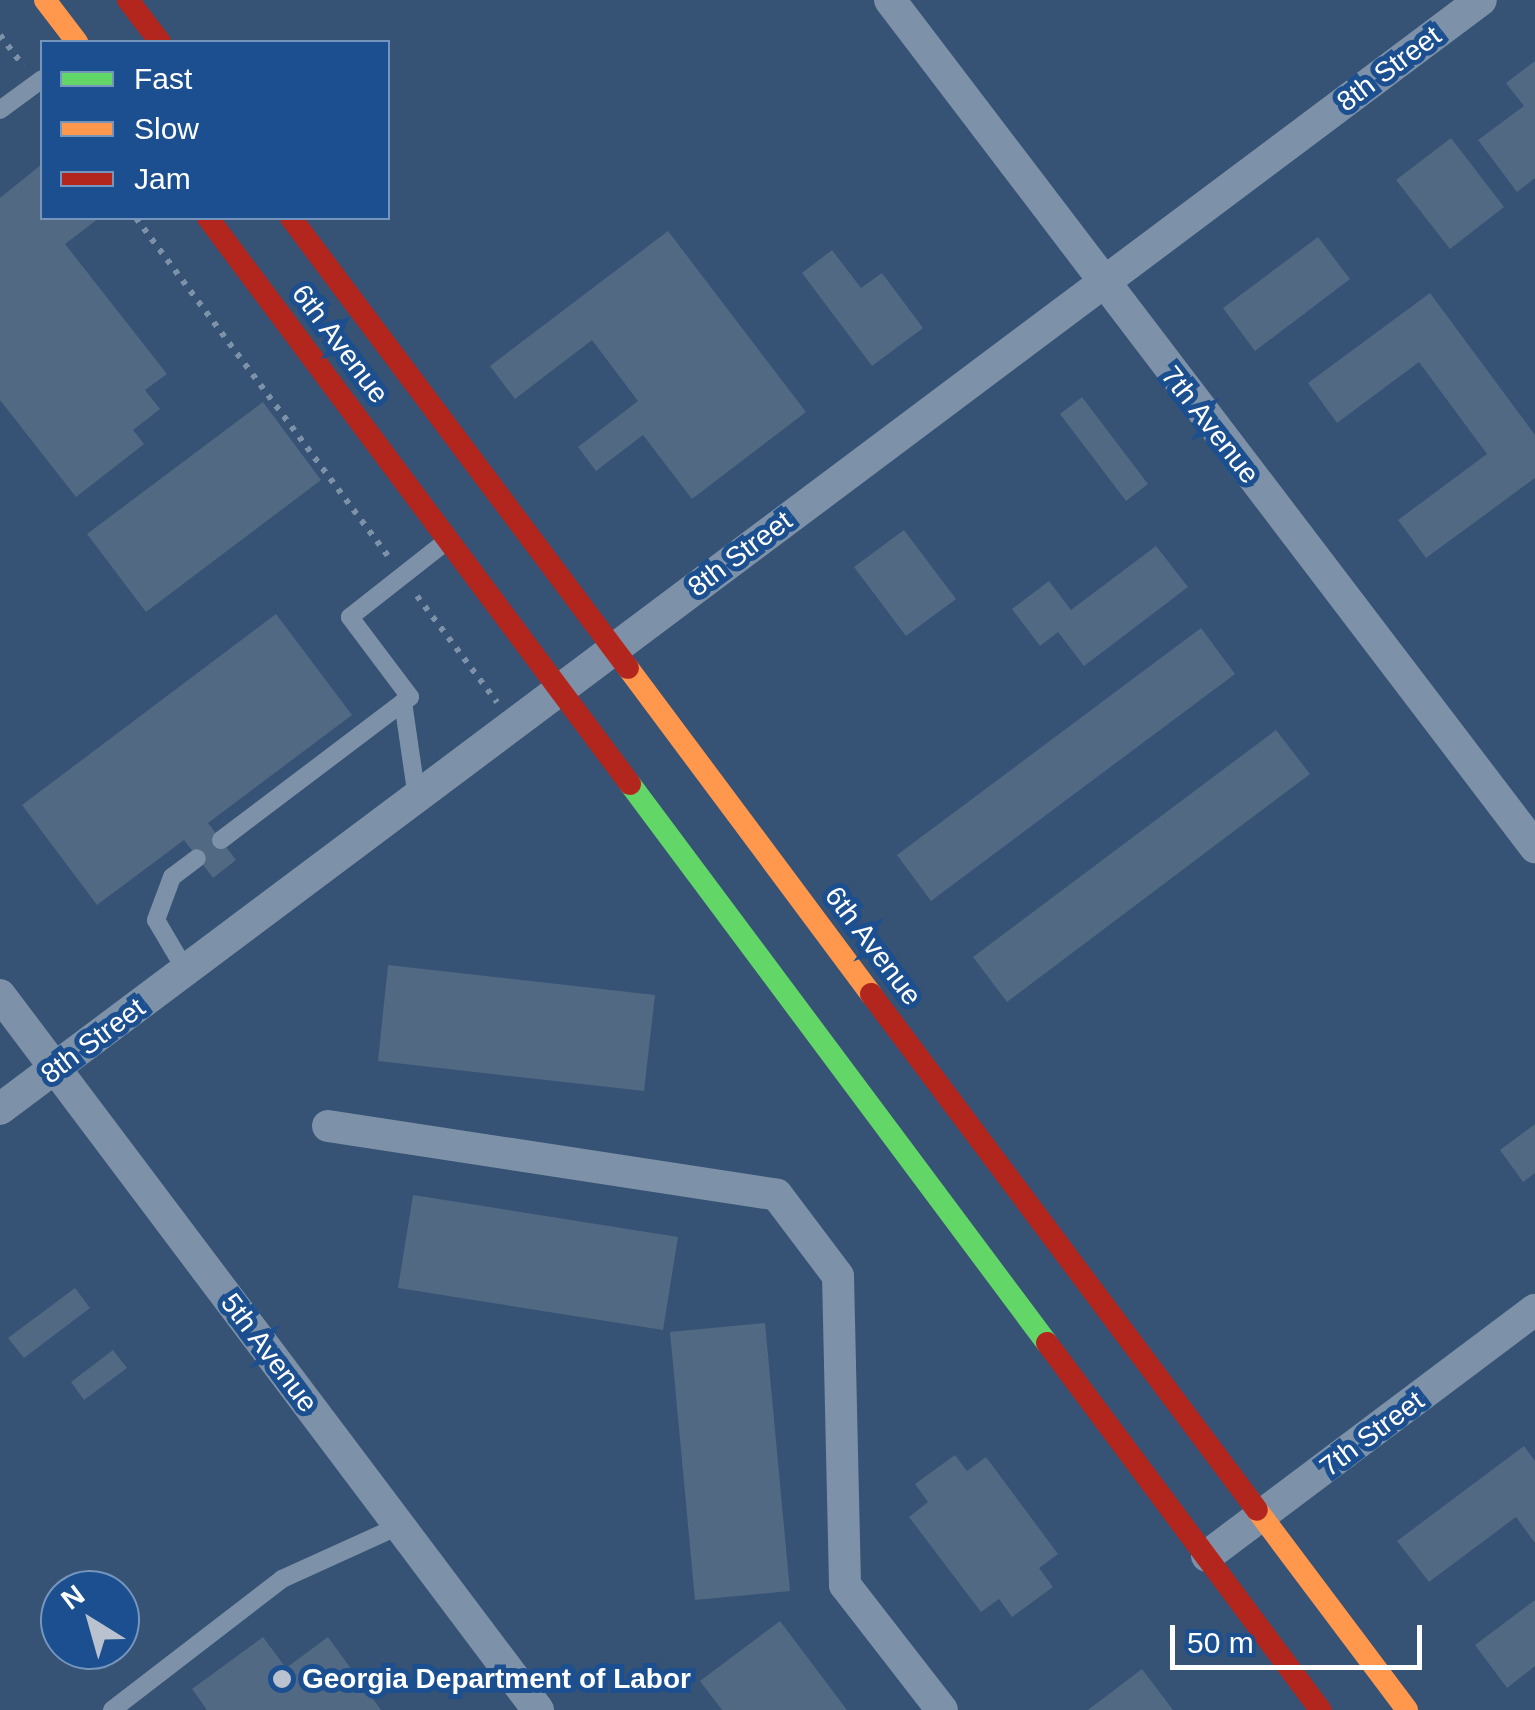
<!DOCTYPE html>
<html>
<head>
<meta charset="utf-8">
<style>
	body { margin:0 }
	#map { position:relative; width:1535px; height:1710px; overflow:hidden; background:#365274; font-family:Helvetica,sans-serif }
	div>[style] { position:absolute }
	.building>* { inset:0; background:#526984 }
	.path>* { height:6px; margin-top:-3px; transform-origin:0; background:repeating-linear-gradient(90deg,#7d92a8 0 5px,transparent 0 13px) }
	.lane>* { height:18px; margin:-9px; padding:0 9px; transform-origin:9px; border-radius:9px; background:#7d92a8 }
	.street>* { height:32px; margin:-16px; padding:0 16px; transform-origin:16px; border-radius:16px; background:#7d92a8 }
	.fast>* { height:22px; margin:-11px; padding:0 11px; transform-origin:11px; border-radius:11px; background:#63d668 }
	.slow>* { height:22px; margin:-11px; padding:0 11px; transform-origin:11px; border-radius:11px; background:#ff974d }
	.jam>* { height:22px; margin:-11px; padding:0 11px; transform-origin:11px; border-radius:11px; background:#b3261e }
	.dots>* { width:28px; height:28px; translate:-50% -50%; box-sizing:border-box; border:5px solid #1b4f8f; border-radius:50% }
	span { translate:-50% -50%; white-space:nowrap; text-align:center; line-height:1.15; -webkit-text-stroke:10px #1b4f8f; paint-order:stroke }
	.street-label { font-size:28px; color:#fff }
	.poi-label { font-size:28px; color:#fff; font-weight:700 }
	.left { translate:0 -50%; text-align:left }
	.legend { position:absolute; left:40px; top:40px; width:350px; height:180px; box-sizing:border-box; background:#1b4f8f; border:2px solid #7695bc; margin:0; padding:12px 18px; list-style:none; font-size:30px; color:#fff }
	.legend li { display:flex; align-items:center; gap:20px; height:50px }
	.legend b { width:50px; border:2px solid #7695bc }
	.north { position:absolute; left:40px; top:1570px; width:100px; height:100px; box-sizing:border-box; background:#1b4f8f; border:2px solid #7695bc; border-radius:50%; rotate:323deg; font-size:28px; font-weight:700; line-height:40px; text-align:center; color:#fff }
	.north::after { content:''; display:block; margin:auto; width:35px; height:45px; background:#b9c2ce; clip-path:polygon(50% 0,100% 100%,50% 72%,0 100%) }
	.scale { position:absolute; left:1170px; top:1625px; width:252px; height:45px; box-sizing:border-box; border:5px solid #fff; border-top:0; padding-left:12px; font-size:30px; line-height:35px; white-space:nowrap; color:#fff; -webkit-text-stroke:8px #1b4f8f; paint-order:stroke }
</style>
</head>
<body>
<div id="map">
	<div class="building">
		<div style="clip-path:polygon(1535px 61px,1535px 178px,1517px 192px,1478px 140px,1524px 106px,1506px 83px)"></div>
		<div style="clip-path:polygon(1451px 138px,1504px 207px,1450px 249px,1396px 180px)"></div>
		<div style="clip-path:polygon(42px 164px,42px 218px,99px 218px,65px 244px,167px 374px,145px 390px,160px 409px,133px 430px,144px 444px,76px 497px,0 400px,0 198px)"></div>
		<div style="clip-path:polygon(668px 231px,806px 412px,692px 499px,643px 435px,596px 471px,578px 447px,638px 401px,592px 340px,515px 399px,490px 366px)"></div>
		<div style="clip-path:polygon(1318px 237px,1350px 279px,1255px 351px,1223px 308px)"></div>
		<div style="clip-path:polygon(832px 250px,861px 288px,882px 273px,923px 328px,872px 366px,802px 273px)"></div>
		<div style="clip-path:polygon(1430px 293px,1535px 435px,1535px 478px,1426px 558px,1398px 520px,1487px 454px,1419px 362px,1337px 423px,1308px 383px)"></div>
		<div style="clip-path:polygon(1082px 397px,1148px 484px,1126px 501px,1060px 414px)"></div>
		<div style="clip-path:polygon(263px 402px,321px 480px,146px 612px,87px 534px)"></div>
		<div style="clip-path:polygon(904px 530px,956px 599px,906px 636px,854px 567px)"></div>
		<div style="clip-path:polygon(1156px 546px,1188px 587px,1084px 666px,1058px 632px,1040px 646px,1012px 609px,1049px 581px,1071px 610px)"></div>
		<div style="clip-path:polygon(276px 614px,352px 715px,208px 823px,236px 860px,213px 878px,184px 840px,97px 905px,22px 805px)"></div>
		<div style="clip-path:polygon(1201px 628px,1235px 674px,931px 901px,897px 855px)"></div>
		<div style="clip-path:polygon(1276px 730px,1310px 774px,1007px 1002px,973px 957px)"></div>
		<div style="clip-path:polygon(388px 965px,655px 995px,644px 1091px,378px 1061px)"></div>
		<div style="clip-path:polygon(1535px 1124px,1535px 1173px,1523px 1182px,1500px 1150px)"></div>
		<div style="clip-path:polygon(413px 1195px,678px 1237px,663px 1330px,398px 1288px)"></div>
		<div style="clip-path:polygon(75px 1288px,90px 1308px,24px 1358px,8px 1338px)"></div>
		<div style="clip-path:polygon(765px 1323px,790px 1591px,695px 1600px,670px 1332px)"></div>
		<div style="clip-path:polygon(113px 1350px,127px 1368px,84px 1400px,71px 1382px)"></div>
		<div style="clip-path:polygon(1524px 1446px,1535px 1461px,1535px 1543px,1516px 1517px,1429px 1582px,1397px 1541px)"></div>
		<div style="clip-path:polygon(955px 1455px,967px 1471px,986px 1457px,1058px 1554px,1039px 1568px,1053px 1587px,1012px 1617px,999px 1599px,981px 1612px,909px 1517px,928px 1502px,915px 1484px)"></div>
		<div style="clip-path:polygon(1535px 1600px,1535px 1666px,1507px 1688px,1475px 1645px)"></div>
		<div style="clip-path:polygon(780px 1621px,847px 1710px,722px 1710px,700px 1681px)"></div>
		<div style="clip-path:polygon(263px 1637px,286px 1668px,328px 1637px,381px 1710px,207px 1710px,192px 1689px)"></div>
		<div style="clip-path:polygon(1142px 1669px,1173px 1710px,1088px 1710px)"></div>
	</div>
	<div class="path">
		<div style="left:0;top:35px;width:39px;rotate:53deg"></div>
		<div style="left:136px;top:218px;width:423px;rotate:53.3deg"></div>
		<div style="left:417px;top:596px;width:133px;rotate:53deg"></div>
	</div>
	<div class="lane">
		<div style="left:0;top:110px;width:52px;rotate:-36.4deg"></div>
		<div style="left:403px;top:702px;width:97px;rotate:81.7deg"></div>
		<div style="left:221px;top:840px;width:237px;rotate:-37.1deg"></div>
		<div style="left:410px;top:697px;width:100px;rotate:-126.9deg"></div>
		<div style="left:350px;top:617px;width:126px;rotate:-38.2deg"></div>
		<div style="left:186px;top:971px;width:59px;rotate:-120.5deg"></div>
		<div style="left:156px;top:920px;width:46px;rotate:-69.6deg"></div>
		<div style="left:172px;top:877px;width:31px;rotate:-37deg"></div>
		<div style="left:112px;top:1710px;width:215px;rotate:-37.6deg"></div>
		<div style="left:282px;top:1579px;width:128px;rotate:-24.4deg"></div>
	</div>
	<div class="street">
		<div style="left:890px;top:0;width:1065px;rotate:52.71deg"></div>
		<div style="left:0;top:995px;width:895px;rotate:53.04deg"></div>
		<div style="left:0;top:1109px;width:1850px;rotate:-36.83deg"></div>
		<div style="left:328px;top:1126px;width:454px;rotate:8.7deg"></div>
		<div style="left:777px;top:1195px;width:101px;rotate:53deg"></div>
		<div style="left:838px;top:1276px;width:309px;rotate:88.7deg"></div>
		<div style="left:845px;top:1585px;width:158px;rotate:52.2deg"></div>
		<div style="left:1207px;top:1556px;width:410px;rotate:-36.9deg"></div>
	</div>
	<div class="fast">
		<div style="left:630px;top:784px;width:697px;rotate:53.28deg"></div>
	</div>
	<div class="slow">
		<div style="left:45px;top:0;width:53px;rotate:52.7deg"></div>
		<div style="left:628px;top:668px;width:407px;rotate:53.3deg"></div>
		<div style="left:1257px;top:1510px;width:250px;rotate:53.1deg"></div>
	</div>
	<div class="jam">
		<div style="left:128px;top:0;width:53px;rotate:52.7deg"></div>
		<div style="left:208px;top:218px;width:706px;rotate:53.29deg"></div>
		<div style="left:291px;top:218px;width:562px;rotate:53.17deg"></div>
		<div style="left:871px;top:994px;width:644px;rotate:53.2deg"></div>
		<div style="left:1047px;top:1343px;width:458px;rotate:53.3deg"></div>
	</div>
	<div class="dots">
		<div style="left:282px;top:1679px;background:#b9c2ce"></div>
	</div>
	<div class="street-label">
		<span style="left:1389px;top:69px;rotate:-37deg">8th Street</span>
		<span style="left:340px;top:344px;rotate:53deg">6th Avenue</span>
		<span style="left:1210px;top:425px;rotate:52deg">7th Avenue</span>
		<span style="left:740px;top:554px;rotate:-37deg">8th Street</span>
		<span style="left:873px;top:946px;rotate:53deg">6th Avenue</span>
		<span style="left:93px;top:1041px;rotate:-37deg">8th Street</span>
		<span style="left:269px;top:1353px;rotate:53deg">5th Avenue</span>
		<span style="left:1372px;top:1434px;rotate:-37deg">7th Street</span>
	</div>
	<div class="poi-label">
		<span class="left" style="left:302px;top:1679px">Georgia Department of Labor</span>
	</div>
	<ul class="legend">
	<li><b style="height:12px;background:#63d668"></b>Fast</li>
	<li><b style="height:12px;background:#ff974d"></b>Slow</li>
	<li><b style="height:12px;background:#b3261e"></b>Jam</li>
	</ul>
	<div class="north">N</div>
	<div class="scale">50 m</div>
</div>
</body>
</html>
